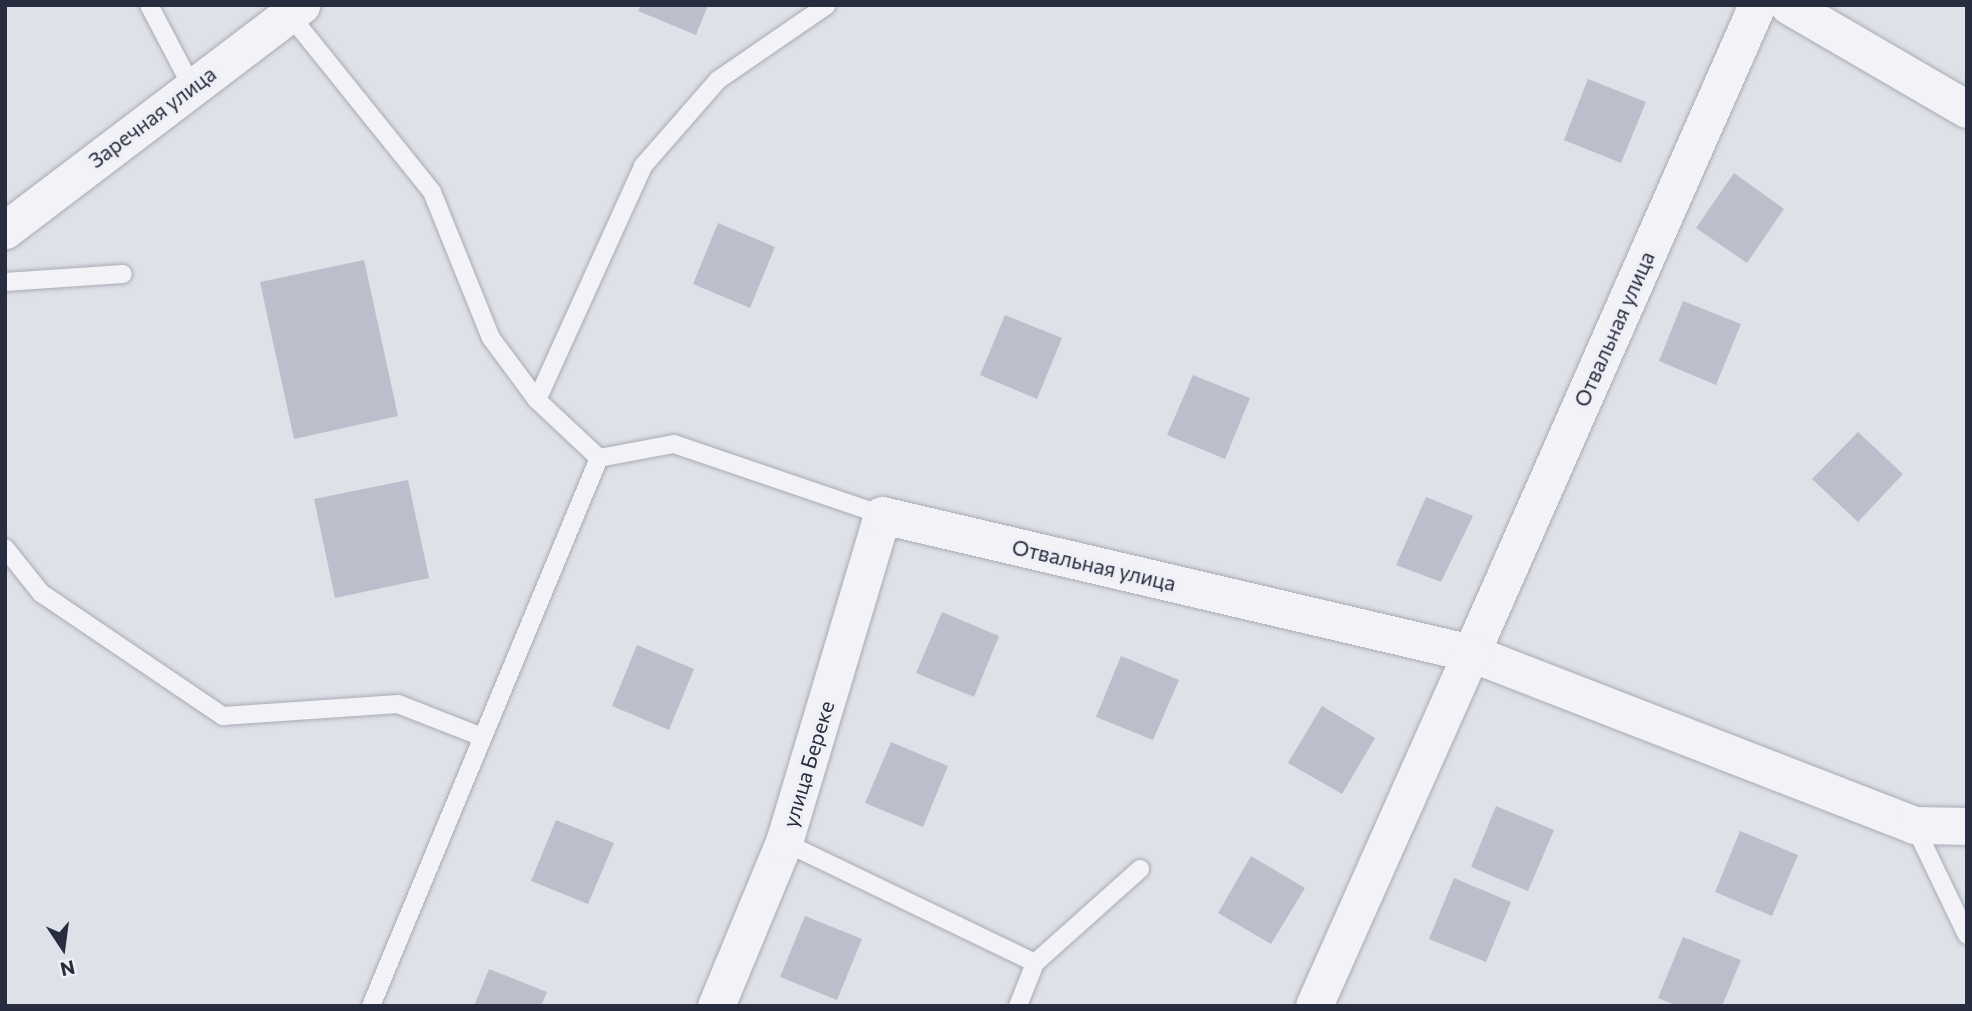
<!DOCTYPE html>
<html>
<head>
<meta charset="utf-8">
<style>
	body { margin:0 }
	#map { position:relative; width:1972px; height:1011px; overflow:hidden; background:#dfe1e8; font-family:Commissioner,sans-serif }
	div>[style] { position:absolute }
	.building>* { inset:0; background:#bcbfcb }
	.roads { filter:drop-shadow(0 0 2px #a8abb5) drop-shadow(0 0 2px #a8abb5) }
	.lane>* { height:18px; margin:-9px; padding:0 9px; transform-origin:9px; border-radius:9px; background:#f2f2f7 }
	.street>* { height:37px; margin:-18.5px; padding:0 18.5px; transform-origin:18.5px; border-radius:18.5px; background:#f2f2f7 }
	span { translate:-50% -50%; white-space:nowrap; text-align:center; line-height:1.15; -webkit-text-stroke:6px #eef0f6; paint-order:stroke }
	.street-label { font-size:21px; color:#282c3f }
	.frame { position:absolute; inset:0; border:7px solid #282c3f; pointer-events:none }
	.north { position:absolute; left:28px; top:913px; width:70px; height:70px; -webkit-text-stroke:5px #eef0f6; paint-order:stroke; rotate:167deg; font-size:19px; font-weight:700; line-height:28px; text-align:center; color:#282c3f }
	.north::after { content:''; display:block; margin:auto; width:24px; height:32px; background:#282c3f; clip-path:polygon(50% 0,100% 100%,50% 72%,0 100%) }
</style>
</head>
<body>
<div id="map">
	<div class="building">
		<div style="clip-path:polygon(641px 5px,708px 5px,696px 35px,638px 11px)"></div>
		<div style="clip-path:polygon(1588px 79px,1646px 102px,1621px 163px,1564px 140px)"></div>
		<div style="clip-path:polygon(1734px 173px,1784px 209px,1747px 263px,1696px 228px)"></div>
		<div style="clip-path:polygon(718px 223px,775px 247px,750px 308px,693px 284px)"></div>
		<div style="clip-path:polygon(364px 260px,398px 416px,294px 439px,260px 282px)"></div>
		<div style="clip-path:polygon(1683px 301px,1741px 324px,1716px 385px,1659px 361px)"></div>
		<div style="clip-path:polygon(1005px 315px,1062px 338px,1037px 399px,980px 375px)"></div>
		<div style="clip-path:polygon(1193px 375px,1250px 398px,1225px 459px,1167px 435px)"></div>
		<div style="clip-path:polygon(1858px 432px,1903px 474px,1858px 522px,1812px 479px)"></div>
		<div style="clip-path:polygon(408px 480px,429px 578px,335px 598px,314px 499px)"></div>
		<div style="clip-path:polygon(1426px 497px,1473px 516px,1441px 582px,1396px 565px)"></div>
		<div style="clip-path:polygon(942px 612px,999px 636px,974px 697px,916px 673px)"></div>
		<div style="clip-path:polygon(637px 645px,694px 669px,669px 730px,612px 706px)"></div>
		<div style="clip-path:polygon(1121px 656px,1179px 680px,1153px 740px,1096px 717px)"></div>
		<div style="clip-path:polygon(1322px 706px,1375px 738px,1342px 794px,1288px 763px)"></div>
		<div style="clip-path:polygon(891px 742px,948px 766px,923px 827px,865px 803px)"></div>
		<div style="clip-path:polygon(1496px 806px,1554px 830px,1528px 891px,1471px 867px)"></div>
		<div style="clip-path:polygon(556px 820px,614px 843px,588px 904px,531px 881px)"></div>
		<div style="clip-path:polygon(1740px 831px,1798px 855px,1772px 916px,1715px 892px)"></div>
		<div style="clip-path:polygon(1251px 856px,1305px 888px,1271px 944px,1218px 913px)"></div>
		<div style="clip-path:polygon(1454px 878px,1511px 902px,1486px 962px,1429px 939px)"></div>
		<div style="clip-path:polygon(805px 916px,862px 939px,837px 1000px,780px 977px)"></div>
		<div style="clip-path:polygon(1683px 937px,1741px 960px,1722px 1006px,1677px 1006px,1658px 998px)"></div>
		<div style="clip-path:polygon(489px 969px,547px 992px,541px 1006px,474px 1006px)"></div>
	</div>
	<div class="roads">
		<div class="lane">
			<div style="left:149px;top:5px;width:93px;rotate:62.3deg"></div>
			<div style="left:289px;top:14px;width:228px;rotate:51.2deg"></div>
			<div style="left:432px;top:192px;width:157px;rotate:68deg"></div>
			<div style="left:491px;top:338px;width:77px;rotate:53.4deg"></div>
			<div style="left:537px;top:400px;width:85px;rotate:43.1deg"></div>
			<div style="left:5px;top:282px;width:118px;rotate:-3.9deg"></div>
			<div style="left:537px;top:400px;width:257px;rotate:-65.6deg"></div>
			<div style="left:643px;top:166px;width:114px;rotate:-48.9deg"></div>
			<div style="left:718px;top:80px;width:132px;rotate:-34.5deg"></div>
			<div style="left:5px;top:548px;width:58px;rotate:51.3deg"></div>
			<div style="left:41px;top:593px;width:220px;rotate:34.1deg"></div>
			<div style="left:223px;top:716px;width:175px;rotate:-3.9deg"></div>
			<div style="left:398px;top:704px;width:90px;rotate:21.4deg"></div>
			<div style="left:1914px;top:825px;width:122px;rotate:64.3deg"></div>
			<div style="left:784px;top:842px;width:279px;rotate:25.7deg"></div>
			<div style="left:371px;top:1006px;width:594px;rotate:-67.41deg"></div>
			<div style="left:599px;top:458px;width:76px;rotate:-10.6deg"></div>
			<div style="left:674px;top:444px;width:220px;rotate:18.8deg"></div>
			<div style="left:1018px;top:1006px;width:46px;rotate:-68.4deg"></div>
			<div style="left:1035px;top:963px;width:141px;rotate:-41.8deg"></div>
		</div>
		<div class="street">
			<div style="left:1757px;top:5px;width:708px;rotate:113.81deg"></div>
			<div style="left:1471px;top:653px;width:475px;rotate:21.2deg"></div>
			<div style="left:1914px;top:825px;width:53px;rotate:1.1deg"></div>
			<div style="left:1788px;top:5px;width:207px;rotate:30.2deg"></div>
			<div style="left:5px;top:230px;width:372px;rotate:-37.2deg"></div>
			<div style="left:716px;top:1006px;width:178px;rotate:-67.5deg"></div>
			<div style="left:784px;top:842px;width:341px;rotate:-73.3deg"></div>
			<div style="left:882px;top:515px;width:605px;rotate:13.19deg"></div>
			<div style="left:1471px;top:653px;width:386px;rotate:114deg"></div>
		</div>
	</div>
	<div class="street-label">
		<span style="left:152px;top:117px;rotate:-37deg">Заречная улица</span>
		<span style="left:1614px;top:329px;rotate:-66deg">Отвальная улица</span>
		<span style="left:1094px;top:565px;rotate:13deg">Отвальная улица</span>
		<span style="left:808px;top:764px;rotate:-73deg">улица Береке</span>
	</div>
	<div class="frame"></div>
	<div class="north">N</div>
</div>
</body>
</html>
